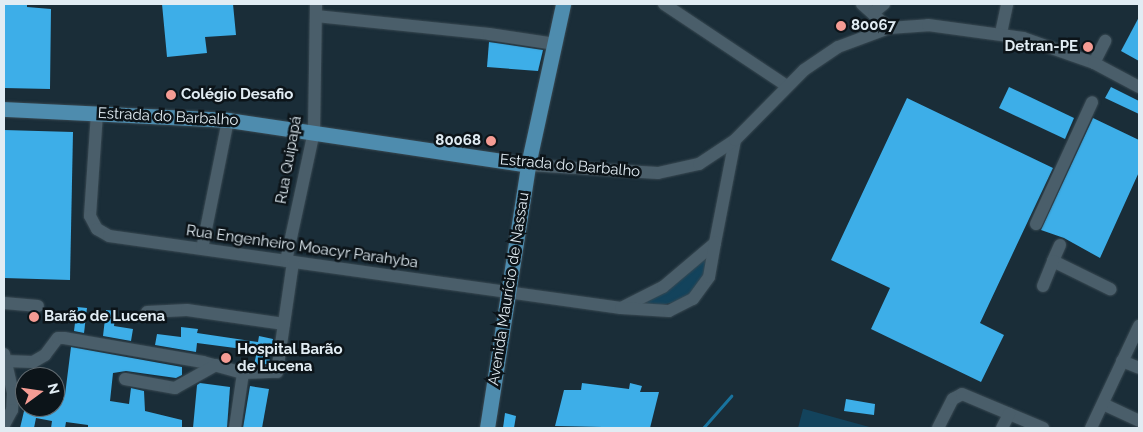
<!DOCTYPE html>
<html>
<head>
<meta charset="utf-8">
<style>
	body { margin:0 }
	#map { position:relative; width:1143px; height:432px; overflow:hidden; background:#1a2d38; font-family:Raleway,sans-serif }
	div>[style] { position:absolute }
	.green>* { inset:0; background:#13435c }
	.stream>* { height:3px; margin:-1.5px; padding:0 1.5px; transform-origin:1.5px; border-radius:1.5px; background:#18739e }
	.building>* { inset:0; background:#3daee8 }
	.roads { filter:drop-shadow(0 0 1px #394952) drop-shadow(0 0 1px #394952) }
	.minor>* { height:12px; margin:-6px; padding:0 6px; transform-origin:6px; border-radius:6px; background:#4a5e6a }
	.major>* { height:15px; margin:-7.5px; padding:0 7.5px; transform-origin:7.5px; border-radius:7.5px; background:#4e8cae }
	.dots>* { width:14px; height:14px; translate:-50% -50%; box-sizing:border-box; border:2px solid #0c1419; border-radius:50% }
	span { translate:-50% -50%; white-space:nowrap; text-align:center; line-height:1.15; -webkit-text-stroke:5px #0c1419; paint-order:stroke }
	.poi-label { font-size:15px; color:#e1ecf3; font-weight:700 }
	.left { translate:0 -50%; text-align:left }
	.right { translate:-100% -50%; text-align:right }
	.street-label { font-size:15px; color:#e1ecf3 }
	.frame { position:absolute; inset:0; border:5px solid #e1ecf3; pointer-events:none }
	.north { position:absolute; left:15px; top:367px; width:50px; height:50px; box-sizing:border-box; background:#0c1419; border:1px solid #616a70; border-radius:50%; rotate:76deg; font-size:14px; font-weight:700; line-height:20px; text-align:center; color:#e1ecf3 }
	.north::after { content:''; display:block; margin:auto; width:18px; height:22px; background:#f59c94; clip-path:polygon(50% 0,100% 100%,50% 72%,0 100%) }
</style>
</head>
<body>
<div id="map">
	<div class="green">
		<div style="clip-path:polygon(711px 252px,712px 267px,689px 299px,652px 307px,637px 304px)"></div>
		<div style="clip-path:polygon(803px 409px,804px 409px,873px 428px,798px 428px)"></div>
	</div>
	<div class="stream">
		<div style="left:703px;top:428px;width:43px;rotate:-48.8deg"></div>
	</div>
	<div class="building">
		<div style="clip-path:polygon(27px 4px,27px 7px,51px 9px,50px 89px,4px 88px,4px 5px)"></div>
		<div style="clip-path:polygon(162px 4px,233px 4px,236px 35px,205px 37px,207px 53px,167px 57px)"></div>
		<div style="clip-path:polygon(1139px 17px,1139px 61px,1121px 51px)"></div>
		<div style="clip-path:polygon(489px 42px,543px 50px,538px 71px,487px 67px)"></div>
		<div style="clip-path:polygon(1009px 87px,1074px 118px,1065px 139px,999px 108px)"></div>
		<div style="clip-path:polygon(1111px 87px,1139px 101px,1139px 114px,1105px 98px)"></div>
		<div style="clip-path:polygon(907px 98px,1053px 168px,980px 323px,1004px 335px,981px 382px,871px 329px,890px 288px,831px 260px)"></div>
		<div style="clip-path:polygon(1093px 118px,1139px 140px,1139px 172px,1100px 258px,1064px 238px,1041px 230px)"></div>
		<div style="clip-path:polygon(4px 130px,73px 132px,70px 280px,4px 278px)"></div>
		<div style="clip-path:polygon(77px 307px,87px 308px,84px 333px,74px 331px)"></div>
		<div style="clip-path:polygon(106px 310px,116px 311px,114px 326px,133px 329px,131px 341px,103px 336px)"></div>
		<div style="clip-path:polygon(181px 327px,198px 329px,197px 333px,258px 342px,259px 336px,273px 339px,269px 364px,254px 365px,257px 351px,197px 343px,196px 352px,155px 345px,157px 334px,181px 337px)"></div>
		<div style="clip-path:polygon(71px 347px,182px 367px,182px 375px,176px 378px,126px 371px,113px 373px,110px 401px,129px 404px,131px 388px,144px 391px,145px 411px,182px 420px,182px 428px,88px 428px,88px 425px,66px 422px,65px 428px,51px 428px,52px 421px,36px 418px,34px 428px,20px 428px,25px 407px,55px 407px,55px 394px,65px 395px)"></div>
		<div style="clip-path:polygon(200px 383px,230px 387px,227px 428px,193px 428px,197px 385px)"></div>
		<div style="clip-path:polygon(582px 383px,629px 389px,630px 383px,642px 386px,640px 392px,659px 392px,650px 428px,555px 426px,564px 390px,581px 390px)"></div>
		<div style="clip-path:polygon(250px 386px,269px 389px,262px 428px,243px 428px)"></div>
		<div style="clip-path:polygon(846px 399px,875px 404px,874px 415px,844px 411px)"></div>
		<div style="clip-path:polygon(505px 413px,516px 416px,514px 428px,503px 428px)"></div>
	</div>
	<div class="roads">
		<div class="minor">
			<div style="left:664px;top:4px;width:148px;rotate:33.7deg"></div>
			<div style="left:862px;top:4px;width:36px;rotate:42deg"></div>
			<div style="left:874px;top:12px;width:13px;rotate:-39deg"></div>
			<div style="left:316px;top:16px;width:174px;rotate:5.9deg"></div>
			<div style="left:489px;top:34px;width:67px;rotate:8.6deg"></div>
			<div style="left:1001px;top:33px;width:30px;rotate:-78deg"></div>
			<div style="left:1094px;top:63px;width:25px;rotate:-63deg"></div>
			<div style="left:97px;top:113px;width:103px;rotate:93.9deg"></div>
			<div style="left:90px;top:216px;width:15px;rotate:62deg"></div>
			<div style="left:97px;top:229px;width:14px;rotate:30deg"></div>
			<div style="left:109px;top:236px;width:517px;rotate:8deg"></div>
			<div style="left:621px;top:308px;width:47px;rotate:-26.6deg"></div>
			<div style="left:663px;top:287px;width:68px;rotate:-40.2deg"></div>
			<div style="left:715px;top:243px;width:105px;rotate:-79deg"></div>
			<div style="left:528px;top:165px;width:130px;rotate:3.5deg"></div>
			<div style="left:658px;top:173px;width:42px;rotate:-12.4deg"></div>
			<div style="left:699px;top:164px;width:43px;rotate:-33.7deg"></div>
			<div style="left:735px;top:140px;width:98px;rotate:-45.4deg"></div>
			<div style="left:804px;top:70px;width:41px;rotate:-34.1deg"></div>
			<div style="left:838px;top:47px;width:54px;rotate:-20.4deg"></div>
			<div style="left:889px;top:28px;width:39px;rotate:-4deg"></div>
			<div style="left:928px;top:25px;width:96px;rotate:7.8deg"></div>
			<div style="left:1023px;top:38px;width:75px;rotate:19.4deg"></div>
			<div style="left:1094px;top:63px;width:51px;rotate:28.1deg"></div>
			<div style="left:1036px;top:224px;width:134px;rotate:-65.3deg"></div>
			<div style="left:1060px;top:245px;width:17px;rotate:114deg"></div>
			<div style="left:1053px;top:261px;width:64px;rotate:26.2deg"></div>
			<div style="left:202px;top:249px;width:132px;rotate:-78.6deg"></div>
			<div style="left:286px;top:261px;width:132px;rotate:-77.8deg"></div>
			<div style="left:314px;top:132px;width:128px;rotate:-89.1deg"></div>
			<div style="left:1043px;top:286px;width:27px;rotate:-68deg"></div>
			<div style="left:4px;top:303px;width:34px;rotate:5deg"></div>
			<div style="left:621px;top:308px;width:48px;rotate:3.6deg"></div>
			<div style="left:669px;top:311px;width:27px;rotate:-27deg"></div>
			<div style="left:693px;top:299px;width:27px;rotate:-54deg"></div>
			<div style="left:709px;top:277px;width:35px;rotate:-80deg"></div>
			<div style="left:147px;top:312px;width:40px;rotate:-2.9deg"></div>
			<div style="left:187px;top:310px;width:98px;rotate:8.2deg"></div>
			<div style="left:4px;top:354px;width:39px;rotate:77deg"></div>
			<div style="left:13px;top:392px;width:18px;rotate:93deg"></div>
			<div style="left:12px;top:410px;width:17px;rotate:118deg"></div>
			<div style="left:6px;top:361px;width:27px;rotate:2deg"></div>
			<div style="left:33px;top:362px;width:14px;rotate:-30deg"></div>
			<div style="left:45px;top:355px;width:21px;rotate:-53deg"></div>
			<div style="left:58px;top:338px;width:6px"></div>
			<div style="left:64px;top:338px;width:141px;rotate:9.8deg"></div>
			<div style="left:203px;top:362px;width:41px;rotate:15.4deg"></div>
			<div style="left:243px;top:373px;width:56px;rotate:98.3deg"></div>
			<div style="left:1122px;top:361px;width:18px;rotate:22deg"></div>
			<div style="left:243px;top:373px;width:34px;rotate:-2deg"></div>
			<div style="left:277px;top:372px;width:111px;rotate:-81.7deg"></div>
			<div style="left:125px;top:379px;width:51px;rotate:10.2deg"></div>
			<div style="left:175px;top:388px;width:47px;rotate:-29.3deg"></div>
			<div style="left:1103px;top:404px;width:40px;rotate:25deg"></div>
			<div style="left:938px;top:428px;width:33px;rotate:-63deg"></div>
			<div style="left:953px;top:399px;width:10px;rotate:-29deg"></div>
			<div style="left:962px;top:394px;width:88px;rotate:22.8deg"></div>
			<div style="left:1002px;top:428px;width:16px;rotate:-63deg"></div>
			<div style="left:1091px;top:428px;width:113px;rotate:-64.8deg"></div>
		</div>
		<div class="major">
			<div style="left:4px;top:109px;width:224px;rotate:2.8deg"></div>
			<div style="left:228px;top:120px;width:303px;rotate:8.5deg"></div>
			<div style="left:487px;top:428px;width:266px;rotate:-81.1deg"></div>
			<div style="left:528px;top:165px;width:165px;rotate:-77.7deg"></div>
		</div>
	</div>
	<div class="dots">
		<div style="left:841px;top:26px;background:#f59c94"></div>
		<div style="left:1088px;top:47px;background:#f59c94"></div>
		<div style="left:171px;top:95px;background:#f59c94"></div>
		<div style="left:491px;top:141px;background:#f59c94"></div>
		<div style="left:34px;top:317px;background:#f59c94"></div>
		<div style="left:226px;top:358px;background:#f59c94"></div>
	</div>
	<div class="poi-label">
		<span class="left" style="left:851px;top:26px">80067</span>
		<span class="right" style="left:1078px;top:47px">Detran-PE</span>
		<span class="left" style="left:181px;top:95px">Colégio Desafio</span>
		<span class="right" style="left:481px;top:141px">80068</span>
		<span class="left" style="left:44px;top:317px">Barão de Lucena</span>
		<span class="left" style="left:237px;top:358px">Hospital Barão<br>de Lucena</span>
	</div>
	<div class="street-label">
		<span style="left:168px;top:117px;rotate:3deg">Estrada do Barbalho</span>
		<span style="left:289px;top:160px;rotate:-80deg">Rua Quipapá</span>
		<span style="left:570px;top:166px;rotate:5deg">Estrada do Barbalho</span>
		<span style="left:302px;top:247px;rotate:8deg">Rua Engenheiro Moacyr Parahyba</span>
		<span style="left:509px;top:289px;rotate:-81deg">Avenida Maurício de Nassau</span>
	</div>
	<div class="frame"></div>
	<div class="north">N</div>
</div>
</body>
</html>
